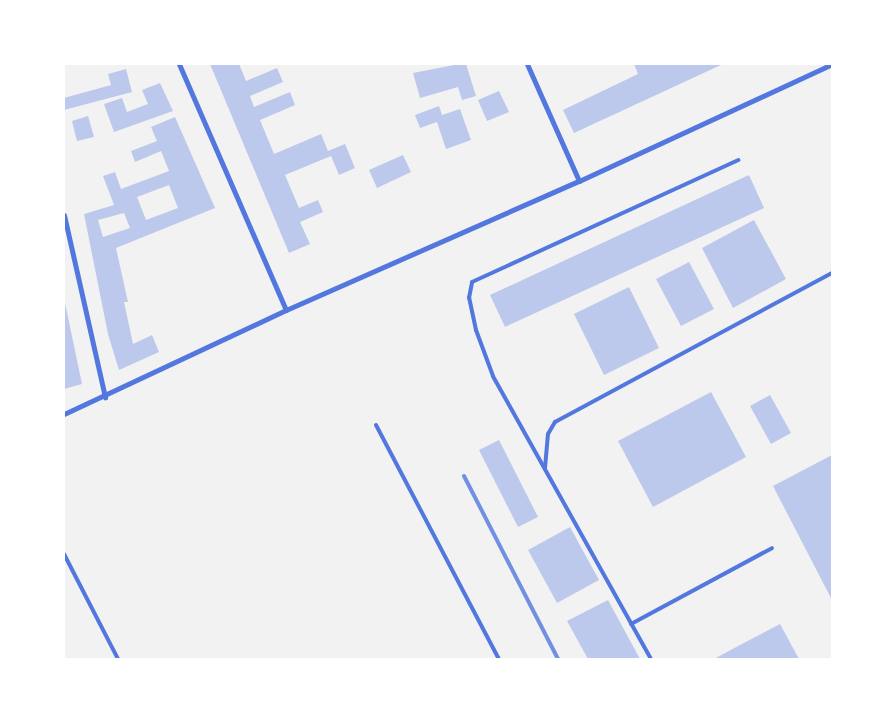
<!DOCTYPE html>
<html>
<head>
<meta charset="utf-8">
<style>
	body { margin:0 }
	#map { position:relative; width:896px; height:723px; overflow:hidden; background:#f2f2f2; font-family:"Zilla Slab",serif }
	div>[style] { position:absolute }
	.building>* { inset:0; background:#bdc9ec }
	.service>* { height:4px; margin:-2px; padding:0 2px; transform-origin:2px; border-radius:2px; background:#5277de }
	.minor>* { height:5px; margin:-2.5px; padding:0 2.5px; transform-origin:2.5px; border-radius:2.5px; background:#5277de }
	.rail>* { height:4px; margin:-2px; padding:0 2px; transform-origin:2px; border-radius:2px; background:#7290e2 }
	span { translate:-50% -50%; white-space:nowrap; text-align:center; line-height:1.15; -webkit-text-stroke:5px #fff; paint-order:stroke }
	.frame { position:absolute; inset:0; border:65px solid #fff; pointer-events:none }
</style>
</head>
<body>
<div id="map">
	<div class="building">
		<div style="clip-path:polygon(210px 64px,239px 64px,246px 81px,277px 68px,283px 82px,250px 96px,254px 107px,290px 92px,295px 105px,260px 120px,274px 154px,321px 134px,328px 151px,345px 144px,355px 168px,339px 175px,331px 156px,285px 175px,299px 208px,318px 200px,323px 212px,300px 222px,310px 244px,289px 253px)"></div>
		<div style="clip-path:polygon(459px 64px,466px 64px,476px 96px,462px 100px,458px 87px,420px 98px,413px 73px)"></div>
		<div style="clip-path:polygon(634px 64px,723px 64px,574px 133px,563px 110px,638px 74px)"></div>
		<div style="clip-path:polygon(126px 69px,132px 92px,64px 110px,64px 98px,111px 85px,108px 74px)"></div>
		<div style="clip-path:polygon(160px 83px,173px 111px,114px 132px,104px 104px,122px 98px,127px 112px,148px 104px,142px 90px)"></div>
		<div style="clip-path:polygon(499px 91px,509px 112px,487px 121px,478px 100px)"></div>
		<div style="clip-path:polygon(439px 106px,442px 115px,460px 109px,471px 140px,446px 149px,437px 122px,420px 128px,415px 115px)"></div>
		<div style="clip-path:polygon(88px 116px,94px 137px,77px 141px,72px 121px)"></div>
		<div style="clip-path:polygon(evenodd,175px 117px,215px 208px,116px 248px,128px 302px,124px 302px,133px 344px,152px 335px,159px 352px,119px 370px,108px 334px,84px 214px,114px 205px,103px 176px,115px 172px,121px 189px,169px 171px,161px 151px,135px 162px,131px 151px,157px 141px,151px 127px,175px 117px,169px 185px,178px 208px,146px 220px,137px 197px,169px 185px,175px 117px,124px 213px,130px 228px,103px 237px,98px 220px,124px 213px)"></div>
		<div style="clip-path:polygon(403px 155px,411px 172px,377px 188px,369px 170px)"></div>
		<div style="clip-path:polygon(749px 175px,764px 208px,505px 327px,490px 295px)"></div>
		<div style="clip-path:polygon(754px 220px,786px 279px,733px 308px,702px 248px)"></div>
		<div style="clip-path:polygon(689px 262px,714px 309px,681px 326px,656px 279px)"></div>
		<div style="clip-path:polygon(629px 287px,659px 348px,604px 375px,574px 314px)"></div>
		<div style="clip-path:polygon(64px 298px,82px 384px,64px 389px)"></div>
		<div style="clip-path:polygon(711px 392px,746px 457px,653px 507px,618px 441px)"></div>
		<div style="clip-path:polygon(770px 395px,791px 433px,771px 444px,750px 406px)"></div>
		<div style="clip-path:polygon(499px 440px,538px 517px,518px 527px,479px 450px)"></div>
		<div style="clip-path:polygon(832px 455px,832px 600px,773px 486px)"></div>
		<div style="clip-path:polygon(570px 527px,599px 580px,557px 603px,528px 550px)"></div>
		<div style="clip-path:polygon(608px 600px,640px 659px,588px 659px,567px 621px)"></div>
		<div style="clip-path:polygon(780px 624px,799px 659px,714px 659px,740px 645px)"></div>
	</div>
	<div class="service">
		<div style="left:376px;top:425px;width:264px;rotate:62.3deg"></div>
		<div style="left:545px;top:468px;width:34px;rotate:-85deg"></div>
		<div style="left:548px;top:434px;width:14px;rotate:-60deg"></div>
		<div style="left:555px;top:422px;width:315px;rotate:-28.3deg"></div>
		<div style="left:64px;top:554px;width:118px;rotate:62.8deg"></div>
		<div style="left:631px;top:624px;width:160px;rotate:-28.3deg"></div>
		<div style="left:651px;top:659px;width:324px;rotate:-119.2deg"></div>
		<div style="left:493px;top:376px;width:49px;rotate:-110.3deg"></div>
		<div style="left:476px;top:330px;width:33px;rotate:-102deg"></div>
		<div style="left:469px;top:298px;width:16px;rotate:-79deg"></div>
		<div style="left:472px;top:282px;width:293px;rotate:-24.6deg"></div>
	</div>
	<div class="minor">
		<div style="left:179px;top:64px;width:268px;rotate:66.5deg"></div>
		<div style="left:527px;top:64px;width:128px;rotate:66deg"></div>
		<div style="left:64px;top:215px;width:187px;rotate:77.3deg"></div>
		<div style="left:64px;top:414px;width:245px;rotate:-25.1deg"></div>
		<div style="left:286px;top:310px;width:320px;rotate:-23.8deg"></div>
		<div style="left:579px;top:181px;width:279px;rotate:-24.8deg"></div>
	</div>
	<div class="rail">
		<div style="left:464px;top:476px;width:206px;rotate:62.8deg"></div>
	</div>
	<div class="frame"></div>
</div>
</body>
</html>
